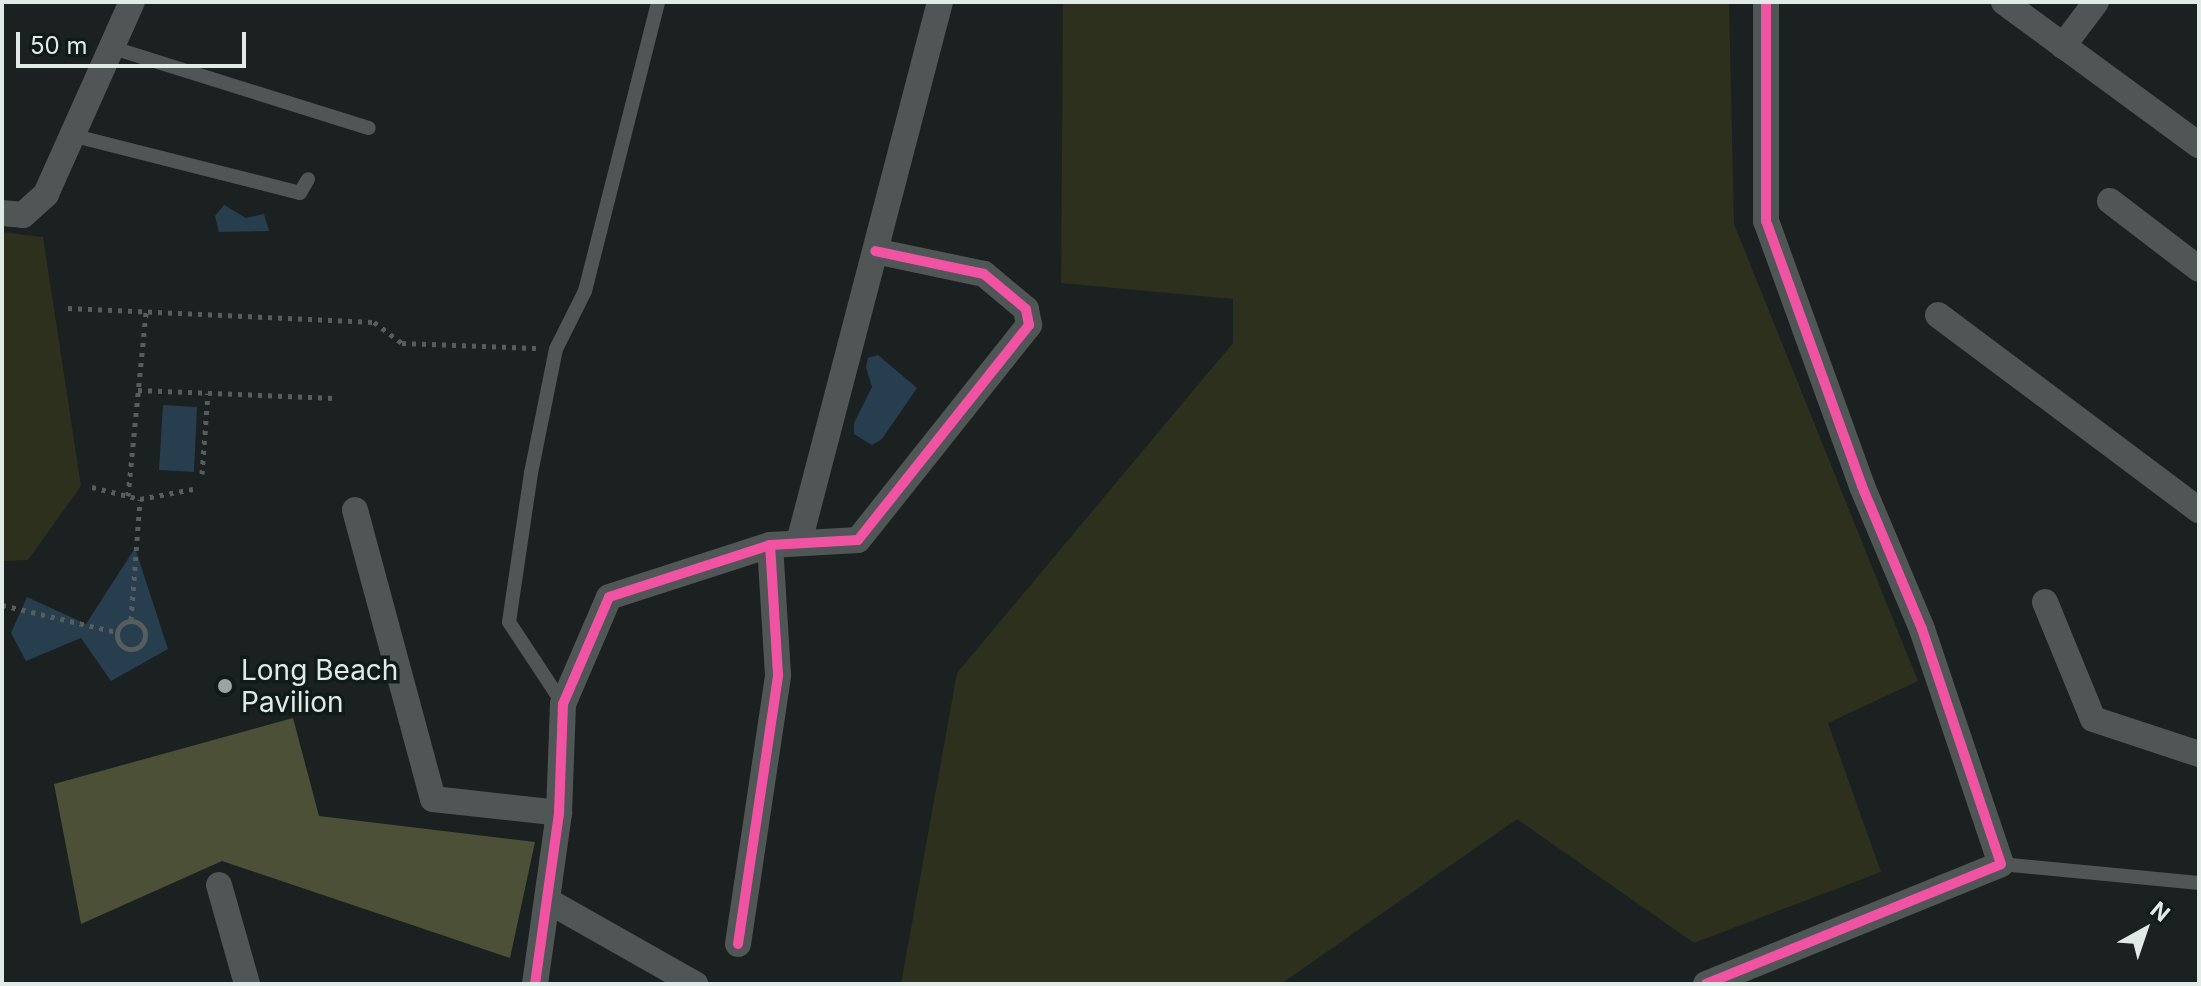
<!DOCTYPE html>
<html>
<head>
<meta charset="utf-8">
<style>
	body { margin:0 }
	#map { position:relative; width:2201px; height:986px; overflow:hidden; background:#1b2120; font-family:Inter,sans-serif }
	div>[style] { position:absolute }
	.green>* { inset:0; background:#2c301c }
	.forest>* { inset:0; background:#4b5037 }
	.water>* { inset:0; background:#263e4e }
	.path>* { height:5px; margin-top:-2.5px; transform-origin:0; background:repeating-linear-gradient(90deg,#575c5c 0 4px,transparent 0 10px) }
	.path>.ring { margin:-2.5px; padding:0; box-sizing:content-box; background:none; border:5px solid #575c5c; border-radius:50% }
	.lane>* { height:14px; margin:-7px; padding:0 7px; transform-origin:7px; border-radius:7px; background:#505556 }
	.street>* { height:26px; margin:-13px; padding:0 13px; transform-origin:13px; border-radius:13px; background:#505556 }
	.cycleway>* { height:10px; margin:-5px; padding:0 5px; transform-origin:5px; border-radius:5px; background:#f153a3 }
	.dots>* { width:22px; height:22px; translate:-50% -50%; box-sizing:border-box; border:4px solid #0f1b18; border-radius:50% }
	span { translate:-50% -50%; white-space:nowrap; text-align:center; line-height:1.15; -webkit-text-stroke:7px #0f1b18; paint-order:stroke }
	.poi-label { font-size:28px; color:#e2eae8 }
	.left { translate:0 -50%; text-align:left }
	.frame { position:absolute; inset:0; border:4px solid #e2eae8; pointer-events:none }
	.north { position:absolute; left:2105px; top:890px; width:80px; height:80px; -webkit-text-stroke:6px #0f1b18; paint-order:stroke; rotate:40deg; font-size:22px; font-weight:700; line-height:32px; text-align:center; color:#e2eae8 }
	.north::after { content:''; display:block; margin:auto; width:28px; height:36px; background:#e2eae8; clip-path:polygon(50% 0,100% 100%,50% 72%,0 100%) }
	.scale { position:absolute; left:16px; top:32px; width:230px; height:36px; box-sizing:border-box; border:4px solid #e2eae8; border-top:0; padding-left:10px; font-size:24px; line-height:28px; white-space:nowrap; color:#e2eae8; -webkit-text-stroke:6px #0f1b18; paint-order:stroke }
</style>
</head>
<body>
<div id="map">
	<div class="green">
		<div style="clip-path:polygon(1063px 2px,1729px 2px,1734px 224px,1918px 681px,1828px 723px,1881px 872px,1694px 943px,1517px 819px,1281px 984px,901px 984px,957px 673px,1233px 343px,1233px 299px,1061px 283px)"></div>
		<div style="clip-path:polygon(2px 232px,43px 237px,81px 486px,28px 560px,2px 561px)"></div>
	</div>
	<div class="forest">
		<div style="clip-path:polygon(293px 718px,319px 816px,535px 842px,510px 958px,222px 861px,81px 924px,54px 784px)"></div>
	</div>
	<div class="water">
		<div style="clip-path:polygon(224px 205px,246px 218px,264px 214px,269px 231px,219px 232px,215px 216px)"></div>
		<div style="clip-path:polygon(878px 355px,917px 388px,882px 439px,872px 445px,854px 434px,854px 423px,872px 387px,866px 367px,868px 358px)"></div>
		<div style="clip-path:polygon(163px 405px,197px 407px,194px 472px,159px 470px)"></div>
		<div style="clip-path:polygon(135px 548px,168px 649px,111px 681px,81px 638px,26px 661px,11px 633px,27px 597px,86px 624px)"></div>
	</div>
	<div class="path">
		<div style="left:68px;top:308px;width:306px;rotate:2.6deg"></div>
		<div style="left:374px;top:322px;width:35px;rotate:37deg"></div>
		<div style="left:402px;top:343px;width:134px;rotate:2.1deg"></div>
		<div style="left:138px;top:390px;width:197px;rotate:2.3deg"></div>
		<div style="left:202px;top:474px;width:81px;rotate:-85.8deg"></div>
		<div style="left:92px;top:487px;width:49px;rotate:14deg"></div>
		<div style="left:140px;top:499px;width:54px;rotate:-10.7deg"></div>
		<div style="left:128px;top:496px;width:185px;rotate:-84.4deg"></div>
		<div style="left:2px;top:605px;width:117px;rotate:13.3deg"></div>
		<div style="left:131px;top:620px;width:121px;rotate:-85.7deg"></div>
		<div class="ring" style="left:117px;top:621px;width:23px;height:23px"></div>
	</div>
	<div class="lane">
		<div style="left:110px;top:47px;width:271px;rotate:17.4deg"></div>
		<div style="left:71px;top:135px;width:236px;rotate:14.2deg"></div>
		<div style="left:300px;top:193px;width:16px;rotate:-60deg"></div>
		<div style="left:563px;top:704px;width:98px;rotate:-123.4deg"></div>
		<div style="left:509px;top:622px;width:151px;rotate:-81.6deg"></div>
		<div style="left:531px;top:473px;width:126px;rotate:-78.6deg"></div>
		<div style="left:556px;top:349px;width:65px;rotate:-63.4deg"></div>
		<div style="left:585px;top:291px;width:298px;rotate:-75.8deg"></div>
		<div style="left:2001px;top:864px;width:199px;rotate:5.5deg"></div>
	</div>
	<div class="street">
		<div style="left:2004px;top:2px;width:242px;rotate:36.3deg"></div>
		<div style="left:2063px;top:46px;width:55px;rotate:-53.1deg"></div>
		<div style="left:2110px;top:201px;width:112px;rotate:37.4deg"></div>
		<div style="left:2px;top:213px;width:21px;rotate:5deg"></div>
		<div style="left:23px;top:215px;width:31px;rotate:-42deg"></div>
		<div style="left:46px;top:194px;width:210px;rotate:-65.9deg"></div>
		<div style="left:1938px;top:315px;width:326px;rotate:36.8deg"></div>
		<div style="left:355px;top:510px;width:299px;rotate:74.9deg"></div>
		<div style="left:433px;top:799px;width:127px;rotate:6.3deg"></div>
		<div style="left:799px;top:542px;width:558px;rotate:-75.37deg"></div>
		<div style="left:2045px;top:602px;width:126px;rotate:67.7deg"></div>
		<div style="left:2093px;top:719px;width:112px;rotate:18.3deg"></div>
		<div style="left:219px;top:885px;width:103px;rotate:74.2deg"></div>
		<div style="left:550px;top:902px;width:167px;rotate:29.5deg"></div>
		<div style="left:738px;top:944px;width:272px;rotate:-81.5deg"></div>
		<div style="left:778px;top:675px;width:130px;rotate:-93.5deg"></div>
		<div style="left:535px;top:984px;width:173px;rotate:-82deg"></div>
		<div style="left:559px;top:813px;width:109px;rotate:-87.9deg"></div>
		<div style="left:563px;top:704px;width:116px;rotate:-66.7deg"></div>
		<div style="left:609px;top:597px;width:169px;rotate:-17.9deg"></div>
		<div style="left:770px;top:545px;width:88px;rotate:-3.3deg"></div>
		<div style="left:858px;top:540px;width:275px;rotate:-51.5deg"></div>
		<div style="left:1029px;top:325px;width:16px;rotate:-101deg"></div>
		<div style="left:1026px;top:309px;width:55px;rotate:-140.2deg"></div>
		<div style="left:984px;top:274px;width:111px;rotate:-168.1deg"></div>
		<div style="left:1706px;top:984px;width:318px;rotate:-22.1deg"></div>
		<div style="left:2001px;top:864px;width:248px;rotate:-108.6deg"></div>
		<div style="left:1922px;top:629px;width:155px;rotate:-112.8deg"></div>
		<div style="left:1862px;top:486px;width:282px;rotate:-109.9deg"></div>
		<div style="left:1766px;top:221px;width:219px;rotate:-90deg"></div>
	</div>
	<div class="cycleway">
		<div style="left:738px;top:944px;width:272px;rotate:-81.5deg"></div>
		<div style="left:778px;top:675px;width:130px;rotate:-93.5deg"></div>
		<div style="left:535px;top:984px;width:173px;rotate:-82deg"></div>
		<div style="left:559px;top:813px;width:109px;rotate:-87.9deg"></div>
		<div style="left:563px;top:704px;width:116px;rotate:-66.7deg"></div>
		<div style="left:609px;top:597px;width:169px;rotate:-17.9deg"></div>
		<div style="left:770px;top:545px;width:88px;rotate:-3.3deg"></div>
		<div style="left:858px;top:540px;width:275px;rotate:-51.5deg"></div>
		<div style="left:1029px;top:325px;width:16px;rotate:-101deg"></div>
		<div style="left:1026px;top:309px;width:55px;rotate:-140.2deg"></div>
		<div style="left:984px;top:274px;width:111px;rotate:-168.1deg"></div>
		<div style="left:1706px;top:984px;width:318px;rotate:-22.1deg"></div>
		<div style="left:2001px;top:864px;width:248px;rotate:-108.6deg"></div>
		<div style="left:1922px;top:629px;width:155px;rotate:-112.8deg"></div>
		<div style="left:1862px;top:486px;width:282px;rotate:-109.9deg"></div>
		<div style="left:1766px;top:221px;width:219px;rotate:-90deg"></div>
	</div>
	<div class="dots">
		<div style="left:225px;top:686px;background:#9ca4a2"></div>
	</div>
	<div class="poi-label">
		<span class="left" style="left:241px;top:686px">Long Beach<br>Pavilion</span>
	</div>
	<div class="frame"></div>
	<div class="north">N</div>
	<div class="scale">50 m</div>
</div>
</body>
</html>
